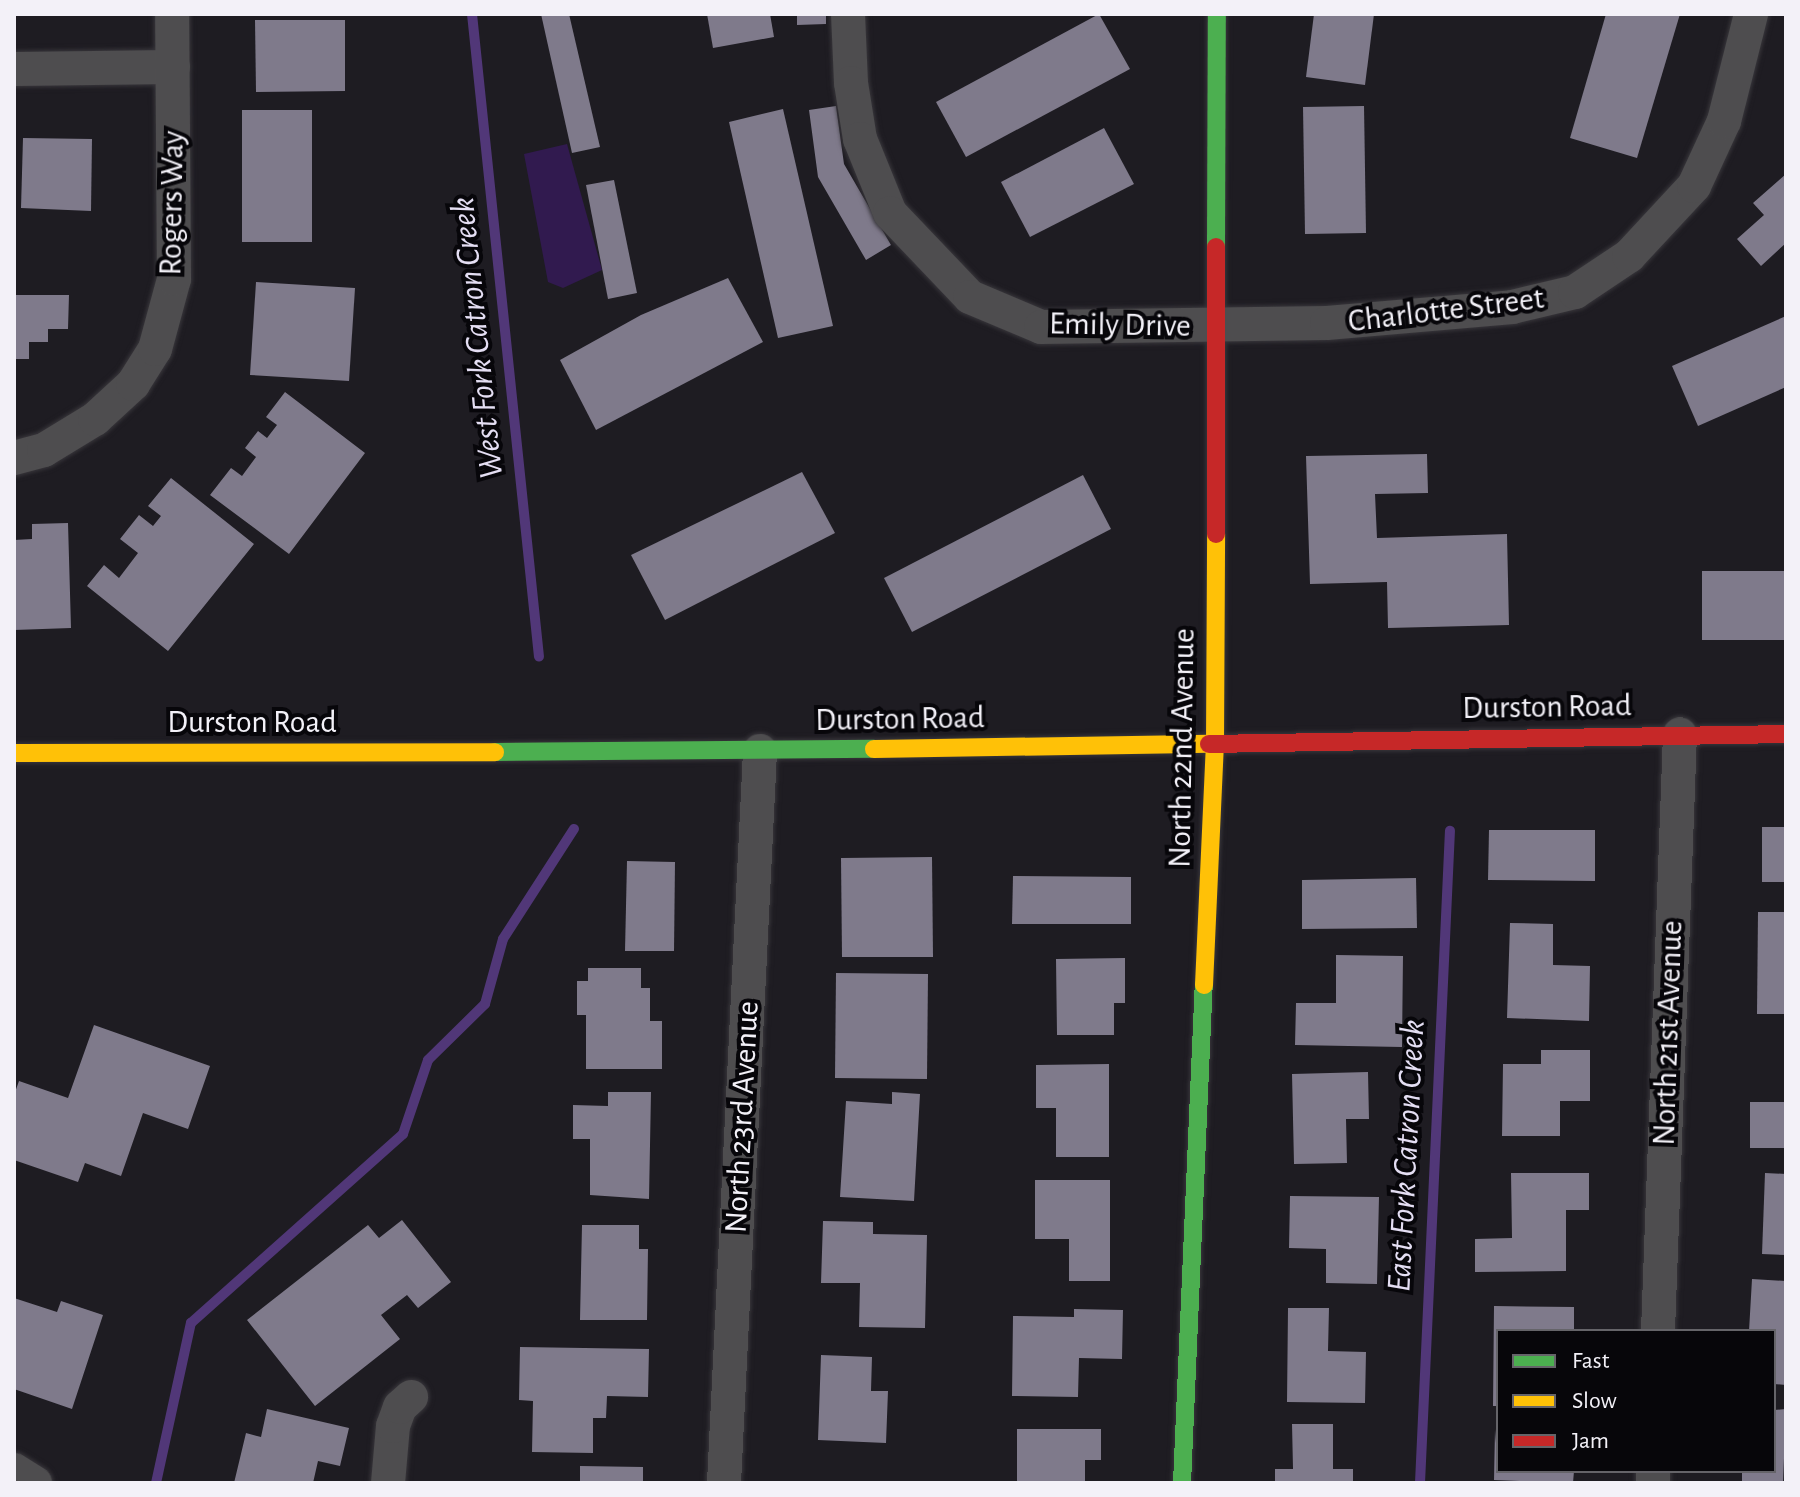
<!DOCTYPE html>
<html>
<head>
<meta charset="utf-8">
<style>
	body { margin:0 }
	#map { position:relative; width:1800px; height:1497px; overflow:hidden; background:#1e1c22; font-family:"Alegreya Sans",sans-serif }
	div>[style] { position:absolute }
	.green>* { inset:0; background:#311a4f }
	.stream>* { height:10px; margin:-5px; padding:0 5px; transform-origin:5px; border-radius:5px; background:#513778 }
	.building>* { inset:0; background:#7f7a8b }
	.roads { filter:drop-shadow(0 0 2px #38363b) drop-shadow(0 0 2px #38363b) }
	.street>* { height:34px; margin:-17px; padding:0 17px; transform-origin:17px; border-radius:17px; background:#4e4d4f }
	.fast>* { height:18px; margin:-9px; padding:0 9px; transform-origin:9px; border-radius:9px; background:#4caf50 }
	.slow>* { height:18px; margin:-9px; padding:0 9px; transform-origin:9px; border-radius:9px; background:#ffc107 }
	.jam>* { height:18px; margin:-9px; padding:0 9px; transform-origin:9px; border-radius:9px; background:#c62828 }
	span { translate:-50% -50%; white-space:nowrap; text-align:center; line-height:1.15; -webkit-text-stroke:8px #07060a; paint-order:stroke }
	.street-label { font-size:32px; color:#f3f1f8 }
	.water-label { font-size:34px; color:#e4def3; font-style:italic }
	.frame { position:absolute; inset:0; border:16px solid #f3f1f8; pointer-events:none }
	.legend { position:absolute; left:1496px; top:1329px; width:280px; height:144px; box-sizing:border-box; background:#07060a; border:2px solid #656469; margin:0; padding:10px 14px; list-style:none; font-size:24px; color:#f3f1f8 }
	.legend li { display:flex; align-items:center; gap:16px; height:40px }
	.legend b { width:40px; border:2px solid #656469 }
</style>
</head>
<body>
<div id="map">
	<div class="green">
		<div style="clip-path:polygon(567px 144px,602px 270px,563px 288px,548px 282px,524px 154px)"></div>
	</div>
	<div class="stream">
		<div style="left:472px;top:14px;width:646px;rotate:84.05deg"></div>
		<div style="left:156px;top:1483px;width:164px;rotate:-77.7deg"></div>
		<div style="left:191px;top:1323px;width:284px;rotate:-41.7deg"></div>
		<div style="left:403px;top:1134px;width:78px;rotate:-71.3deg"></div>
		<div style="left:428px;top:1060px;width:80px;rotate:-44.5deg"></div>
		<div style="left:485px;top:1004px;width:67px;rotate:-74.5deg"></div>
		<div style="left:503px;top:939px;width:131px;rotate:-57.2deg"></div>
		<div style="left:1420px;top:1483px;width:653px;rotate:-87.37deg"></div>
	</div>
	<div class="building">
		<div style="clip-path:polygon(541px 14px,569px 14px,600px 147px,572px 153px)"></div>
		<div style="clip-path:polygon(707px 14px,770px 14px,774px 37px,713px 48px)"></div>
		<div style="clip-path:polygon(797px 14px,826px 14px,826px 24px,797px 25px)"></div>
		<div style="clip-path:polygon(1099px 14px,1130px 69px,966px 157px,936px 102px)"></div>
		<div style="clip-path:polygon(1314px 14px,1374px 14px,1365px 85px,1306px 77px)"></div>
		<div style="clip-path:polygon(1606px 14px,1680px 14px,1637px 158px,1570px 138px)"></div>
		<div style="clip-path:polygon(255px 20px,345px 20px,345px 91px,256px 92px)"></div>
		<div style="clip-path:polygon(836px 106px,844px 164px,891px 245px,866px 260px,818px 177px,809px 110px)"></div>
		<div style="clip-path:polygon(1364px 106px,1366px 233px,1305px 234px,1303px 107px)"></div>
		<div style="clip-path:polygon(783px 109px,833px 326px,778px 338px,729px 122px)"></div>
		<div style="clip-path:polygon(242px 110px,312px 110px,312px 242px,242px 242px)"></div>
		<div style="clip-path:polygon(1104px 128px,1134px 184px,1030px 237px,1001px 182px)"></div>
		<div style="clip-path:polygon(23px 138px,92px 139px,91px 211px,21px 208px)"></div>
		<div style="clip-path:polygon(1786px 174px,1786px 243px,1761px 266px,1737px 239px,1764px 215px,1753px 203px)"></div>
		<div style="clip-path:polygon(614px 180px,637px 293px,608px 299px,586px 185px)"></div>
		<div style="clip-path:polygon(728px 278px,763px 342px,596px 430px,560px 360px,641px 315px)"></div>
		<div style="clip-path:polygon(256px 282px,355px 288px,349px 381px,250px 375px)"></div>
		<div style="clip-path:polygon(14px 295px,69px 295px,68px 329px,48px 329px,48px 342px,29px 342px,29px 359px,14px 359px)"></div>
		<div style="clip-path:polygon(1786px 316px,1786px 387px,1698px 426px,1672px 366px)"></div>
		<div style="clip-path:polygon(285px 392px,365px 453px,289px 554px,210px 495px,231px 468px,242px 476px,256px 457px,245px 448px,258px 431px,267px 438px,277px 425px,266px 417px)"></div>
		<div style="clip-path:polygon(1427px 454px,1428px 493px,1375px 494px,1377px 538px,1507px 534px,1509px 625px,1388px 628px,1387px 582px,1310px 584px,1306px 456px)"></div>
		<div style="clip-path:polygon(802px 472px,835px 533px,665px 620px,631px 555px)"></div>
		<div style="clip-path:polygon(1083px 475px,1111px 529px,912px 632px,884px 578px)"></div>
		<div style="clip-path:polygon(171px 478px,254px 544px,168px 651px,87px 586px,104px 565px,119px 578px,138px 553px,120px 539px,139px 515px,153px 526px,161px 516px,148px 506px)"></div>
		<div style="clip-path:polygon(68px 523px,71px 628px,14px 630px,14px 540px,32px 539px,32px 524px)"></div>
		<div style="clip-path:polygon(1702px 571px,1786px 571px,1786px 640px,1702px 640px)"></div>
		<div style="clip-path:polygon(1762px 827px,1786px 827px,1786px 882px,1762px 882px)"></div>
		<div style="clip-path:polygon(1489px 830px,1595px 830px,1595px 881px,1488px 880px)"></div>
		<div style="clip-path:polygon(932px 857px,933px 957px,842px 957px,841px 858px)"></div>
		<div style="clip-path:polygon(627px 861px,675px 862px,674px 951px,625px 951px)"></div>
		<div style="clip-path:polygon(1013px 876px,1131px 877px,1131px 924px,1012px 924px)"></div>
		<div style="clip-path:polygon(1416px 878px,1417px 928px,1302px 929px,1302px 880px)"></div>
		<div style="clip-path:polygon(1758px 912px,1786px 912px,1786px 1014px,1757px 1014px)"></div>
		<div style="clip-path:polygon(1510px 923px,1553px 924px,1553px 965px,1590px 966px,1589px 1021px,1507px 1018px)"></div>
		<div style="clip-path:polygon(1336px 955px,1403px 956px,1402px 1047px,1295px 1045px,1296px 1003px,1336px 1003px)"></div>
		<div style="clip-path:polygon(1125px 958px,1125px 1003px,1114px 1003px,1114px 1035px,1057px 1035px,1056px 959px)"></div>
		<div style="clip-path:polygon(588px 968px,641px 968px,641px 988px,650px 988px,650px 1021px,662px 1021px,662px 1069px,586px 1069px,586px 1015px,577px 1015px,577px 981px,588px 981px)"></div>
		<div style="clip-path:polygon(836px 973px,928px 974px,927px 1079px,835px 1078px)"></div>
		<div style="clip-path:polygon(94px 1025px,210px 1066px,188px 1129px,143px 1113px,121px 1176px,85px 1163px,78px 1182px,14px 1160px,14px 1095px,19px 1081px,68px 1098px)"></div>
		<div style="clip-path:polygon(1541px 1050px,1590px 1050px,1590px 1101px,1560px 1101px,1560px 1136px,1502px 1136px,1503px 1064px,1541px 1064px)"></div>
		<div style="clip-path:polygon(1109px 1064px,1109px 1157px,1056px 1157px,1056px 1108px,1036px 1108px,1036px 1065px)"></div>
		<div style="clip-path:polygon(1368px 1072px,1369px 1119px,1346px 1119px,1347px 1163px,1294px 1164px,1292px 1074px)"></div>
		<div style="clip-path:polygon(608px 1092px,651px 1092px,649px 1199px,590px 1195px,590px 1139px,573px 1139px,573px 1105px,608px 1106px)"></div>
		<div style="clip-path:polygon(892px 1092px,920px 1094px,914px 1201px,840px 1197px,846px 1101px,892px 1104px)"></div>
		<div style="clip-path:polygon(1750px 1102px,1786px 1102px,1786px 1148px,1750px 1148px)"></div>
		<div style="clip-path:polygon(1511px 1173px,1589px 1173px,1589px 1210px,1566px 1210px,1566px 1271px,1475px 1272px,1475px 1239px,1512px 1238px)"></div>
		<div style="clip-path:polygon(1765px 1173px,1786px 1174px,1786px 1255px,1762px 1254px)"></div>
		<div style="clip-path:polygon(1035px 1180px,1110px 1180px,1110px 1281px,1069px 1281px,1069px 1239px,1035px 1239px)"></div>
		<div style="clip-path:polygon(1290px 1196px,1379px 1197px,1377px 1284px,1326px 1283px,1326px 1249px,1289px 1248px)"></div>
		<div style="clip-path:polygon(402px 1220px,451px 1282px,418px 1308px,407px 1295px,381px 1315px,400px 1339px,315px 1406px,247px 1320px,368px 1225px,379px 1238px)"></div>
		<div style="clip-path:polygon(823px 1221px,873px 1222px,873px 1234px,927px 1235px,925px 1328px,859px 1327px,860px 1283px,821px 1283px)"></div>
		<div style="clip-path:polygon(582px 1225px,639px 1225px,639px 1249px,648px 1249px,647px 1320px,580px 1320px)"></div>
		<div style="clip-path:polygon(1752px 1279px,1786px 1281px,1786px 1385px,1774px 1384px,1774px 1331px,1749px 1331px)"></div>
		<div style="clip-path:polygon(14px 1298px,57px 1312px,61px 1301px,103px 1315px,72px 1409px,14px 1389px)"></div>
		<div style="clip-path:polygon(1494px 1306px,1574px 1307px,1574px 1331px,1498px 1331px,1498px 1406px,1493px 1406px)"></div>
		<div style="clip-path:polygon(1288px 1308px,1329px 1308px,1328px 1351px,1366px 1352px,1365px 1403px,1287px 1402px)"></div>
		<div style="clip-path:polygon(1074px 1309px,1123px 1310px,1122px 1359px,1079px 1358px,1078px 1397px,1012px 1396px,1013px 1316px,1074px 1317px)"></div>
		<div style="clip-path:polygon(520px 1347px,649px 1349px,648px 1397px,607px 1396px,606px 1418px,593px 1418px,593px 1453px,532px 1452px,533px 1401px,519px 1400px)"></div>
		<div style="clip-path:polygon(821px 1355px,872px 1357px,871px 1391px,888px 1391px,886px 1443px,818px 1440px)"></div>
		<div style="clip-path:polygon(267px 1409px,349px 1428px,340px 1466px,318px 1461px,313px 1483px,234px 1483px,246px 1433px,261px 1437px)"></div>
		<div style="clip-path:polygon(1786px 1409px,1783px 1483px,1742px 1483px,1742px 1471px,1774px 1471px,1774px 1410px)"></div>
		<div style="clip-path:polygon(1292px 1424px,1333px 1424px,1333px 1469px,1353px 1469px,1353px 1483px,1275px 1483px,1275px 1469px,1293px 1469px)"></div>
		<div style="clip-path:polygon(1017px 1429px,1101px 1429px,1101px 1460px,1085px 1460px,1085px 1483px,1017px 1483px)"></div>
		<div style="clip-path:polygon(1495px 1429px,1498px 1471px,1574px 1471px,1573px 1483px,1494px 1480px)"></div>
		<div style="clip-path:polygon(580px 1466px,643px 1467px,643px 1483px,580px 1483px)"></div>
	</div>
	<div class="roads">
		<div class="street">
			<div style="left:848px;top:14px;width:69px;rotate:87.5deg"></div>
			<div style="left:851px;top:83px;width:57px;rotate:80.9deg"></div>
			<div style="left:860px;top:139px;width:80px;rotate:67.9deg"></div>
			<div style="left:890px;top:213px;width:116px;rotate:46.4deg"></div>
			<div style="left:970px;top:297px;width:77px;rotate:22.9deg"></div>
			<div style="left:1041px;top:327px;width:286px;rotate:-0.8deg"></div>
			<div style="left:1327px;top:323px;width:186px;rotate:-4.9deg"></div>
			<div style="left:1512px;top:307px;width:65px;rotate:-13.4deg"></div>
			<div style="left:1575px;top:292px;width:65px;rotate:-33.7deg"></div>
			<div style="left:1629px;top:256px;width:96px;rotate:-47.1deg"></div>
			<div style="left:1694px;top:186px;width:72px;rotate:-65.2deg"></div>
			<div style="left:1724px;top:121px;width:110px;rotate:-75.8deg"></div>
			<div style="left:14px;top:69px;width:159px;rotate:-0.7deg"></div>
			<div style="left:14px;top:458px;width:31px;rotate:-15deg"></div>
			<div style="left:44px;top:450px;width:60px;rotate:-31.3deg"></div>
			<div style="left:95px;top:419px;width:52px;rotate:-42.6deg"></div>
			<div style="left:133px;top:384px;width:41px;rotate:-57.8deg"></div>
			<div style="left:155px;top:349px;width:73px;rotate:-74.8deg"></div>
			<div style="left:174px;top:279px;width:265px;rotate:-90.4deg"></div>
			<div style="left:1658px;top:1331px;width:597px;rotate:-87.89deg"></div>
			<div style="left:14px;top:1470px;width:25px;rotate:32deg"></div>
			<div style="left:388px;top:1483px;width:57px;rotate:-85deg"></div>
			<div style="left:393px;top:1426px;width:20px;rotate:-70deg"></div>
			<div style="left:400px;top:1407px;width:15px;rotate:-42deg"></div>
			<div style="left:724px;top:1483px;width:733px;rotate:-87.18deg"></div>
			<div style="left:1653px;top:1483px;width:12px;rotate:-90deg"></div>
		</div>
		<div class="fast">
			<div style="left:1216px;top:247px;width:233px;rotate:-89.8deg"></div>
			<div style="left:495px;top:752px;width:379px;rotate:-0.5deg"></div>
			<div style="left:1182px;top:1483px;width:498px;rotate:-87.5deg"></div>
		</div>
		<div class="slow">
			<div style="left:874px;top:749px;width:335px;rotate:-0.9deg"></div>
			<div style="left:14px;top:753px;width:481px;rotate:-0.1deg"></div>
			<div style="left:1204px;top:985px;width:241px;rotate:-87.4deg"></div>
			<div style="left:1215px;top:744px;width:210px;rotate:-89.7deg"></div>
		</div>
		<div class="jam">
			<div style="left:1216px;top:534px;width:287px;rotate:-90deg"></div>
			<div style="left:1209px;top:744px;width:577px;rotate:-0.99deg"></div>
		</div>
	</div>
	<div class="street-label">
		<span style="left:172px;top:203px;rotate:-89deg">Rogers Way</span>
		<span style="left:1446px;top:310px;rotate:-7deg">Charlotte Street</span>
		<span style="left:1120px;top:325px;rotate:1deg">Emily Drive</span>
		<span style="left:1547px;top:707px;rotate:-1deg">Durston Road</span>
		<span style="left:900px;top:719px;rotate:-1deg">Durston Road</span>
		<span style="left:252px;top:722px">Durston Road</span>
		<span style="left:1182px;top:748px;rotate:-89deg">North 22nd Avenue</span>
		<span style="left:1668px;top:1033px;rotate:-88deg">North 21st Avenue</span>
		<span style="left:742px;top:1117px;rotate:-87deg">North 23rd Avenue</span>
	</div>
	<div class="water-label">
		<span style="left:478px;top:338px;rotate:-96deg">West Fork Catron Creek</span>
		<span style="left:1407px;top:1156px;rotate:-87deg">East Fork Catron Creek</span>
	</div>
	<div class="frame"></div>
	<ul class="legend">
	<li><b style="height:10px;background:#4caf50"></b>Fast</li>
	<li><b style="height:10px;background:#ffc107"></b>Slow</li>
	<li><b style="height:10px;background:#c62828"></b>Jam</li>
	</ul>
</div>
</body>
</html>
